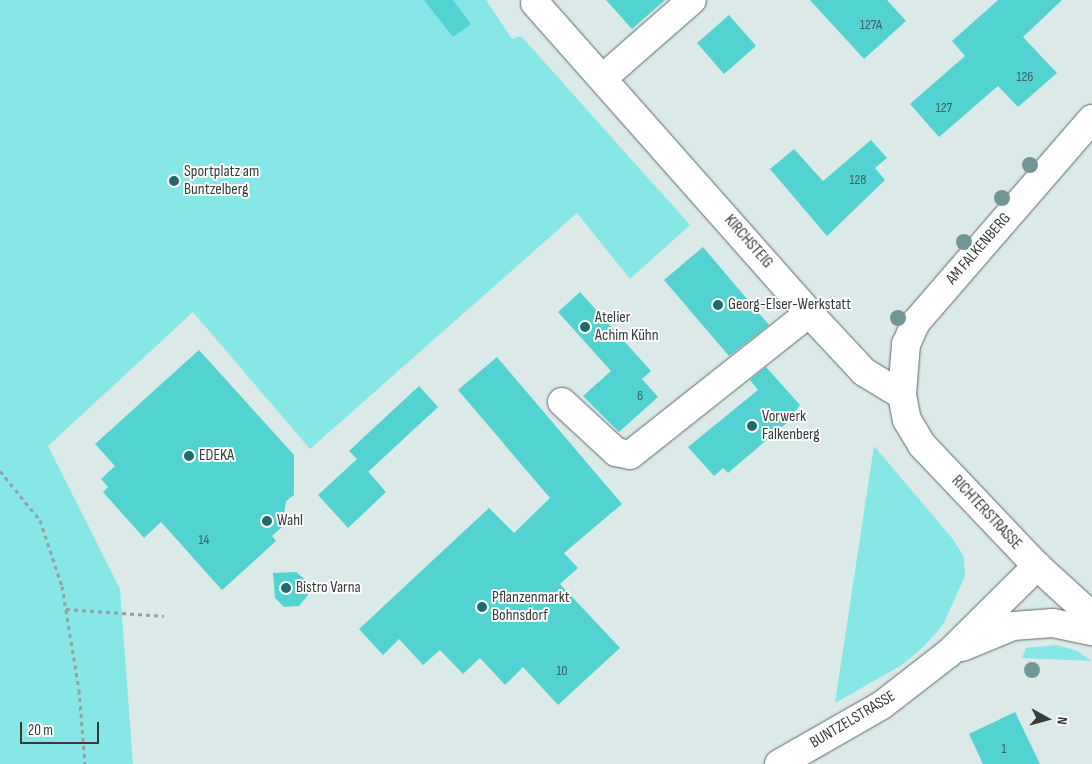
<!DOCTYPE html>
<html>
<head>
<meta charset="utf-8">
<style>
	body { margin:0 }
	#map { position:relative; width:1092px; height:764px; overflow:hidden; background:#dbe9e9; font-family:"Sofia Sans Condensed",sans-serif }
	div>[style] { position:absolute }
	.green>* { inset:0; background:#87e6e6 }
	.building>* { inset:0; background:#53d2d2 }
	.path>* { height:3px; margin-top:-1.5px; transform-origin:0; background:repeating-linear-gradient(90deg,#95a0a0 0 4px,transparent 0 8px) }
	.roads { filter:drop-shadow(0 0 1px #5d6969) drop-shadow(0 0 1px #5d6969) }
	.minor>* { height:28px; margin:-14px; padding:0 14px; transform-origin:14px; border-radius:14px; background:#fff }
	.trees>* { width:16px; height:16px; margin:-8px; border-radius:50%; background:#729696 }
	.dots>* { width:14px; height:14px; translate:-50% -50%; box-sizing:border-box; border:2px solid #fff; border-radius:50% }
	span { translate:-50% -50%; white-space:nowrap; text-align:center; line-height:1.15; -webkit-text-stroke:4px #fff; paint-order:stroke }
	.number-label { font-size:14px; color:#3c6161 }
	.number-label span { -webkit-text-stroke-width:0 }
	.poi-label { font-size:16px; color:#353b3b }
	.left { translate:0 -50%; text-align:left }
	.street-label { font-size:16px; color:#353b3b }
	.north { position:absolute; left:1022px; top:694px; width:50px; height:50px; -webkit-text-stroke:4px #fff; paint-order:stroke; rotate:97deg; font-size:14px; font-weight:700; line-height:20px; text-align:center; color:#353b3b }
	.north::after { content:''; display:block; margin:auto; width:18px; height:22px; background:#353b3b; clip-path:polygon(50% 0,100% 100%,50% 72%,0 100%) }
	.scale { position:absolute; left:20px; top:722px; width:79px; height:22px; box-sizing:border-box; border:2px solid #353b3b; border-top:0; padding-left:6px; font-size:15px; line-height:18px; white-space:nowrap; color:#353b3b; -webkit-text-stroke:4px #fff; paint-order:stroke }
</style>
</head>
<body>
<div id="map">
	<div class="green">
		<div style="clip-path:polygon(0 0,486px 0,512px 39px,521px 36px,690px 225px,630px 279px,577px 213px,310px 449px,193px 312px,48px 446px,120px 589px,133px 764px,0 764px)"></div>
		<div style="clip-path:polygon(874px 446px,952px 538px,964px 557px,965px 576px,943px 625px,923px 647px,902px 665px,835px 703px)"></div>
		<div style="clip-path:polygon(1057px 645px,1077px 651px,1092px 661px,1022px 658px,1026px 648px)"></div>
	</div>
	<div class="building">
		<div style="clip-path:polygon(424px 0,453px 0,471px 24px,453px 37px)"></div>
		<div style="clip-path:polygon(606px 0,665px 0,632px 29px)"></div>
		<div style="clip-path:polygon(810px 0,887px 0,906px 21px,864px 59px)"></div>
		<div style="clip-path:polygon(998px 0,1062px 0,1023px 37px,1057px 73px,1018px 107px,998px 86px,939px 137px,910px 104px,965px 56px,952px 41px)"></div>
		<div style="clip-path:polygon(729px 15px,756px 46px,724px 74px,697px 43px)"></div>
		<div style="clip-path:polygon(871px 140px,887px 158px,875px 168px,885px 180px,827px 236px,770px 169px,794px 149px,823px 181px)"></div>
		<div style="clip-path:polygon(703px 247px,769px 325px,729px 356px,664px 280px)"></div>
		<div style="clip-path:polygon(580px 292px,651px 371px,642px 379px,658px 397px,619px 432px,583px 396px,611px 371px,558px 312px)"></div>
		<div style="clip-path:polygon(199px 350px,294px 455px,294px 495px,286px 501px,282px 527px,272px 536px,276px 541px,222px 590px,161px 522px,144px 538px,103px 492px,108px 487px,101px 479px,115px 466px,95px 444px)"></div>
		<div style="clip-path:polygon(497px 357px,622px 504px,564px 553px,578px 568px,560px 584px,620px 648px,558px 705px,523px 667px,505px 685px,480px 658px,463px 674px,440px 650px,423px 665px,399px 639px,383px 655px,359px 629px,489px 508px,514px 533px,550px 498px,458px 390px)"></div>
		<div style="clip-path:polygon(766px 367px,800px 405px,789px 421px,728px 473px,723px 468px,714px 476px,688px 447px,758px 390px,750px 380px)"></div>
		<div style="clip-path:polygon(419px 386px,438px 407px,368px 472px,365px 468px,386px 492px,348px 528px,318px 495px,357px 459px,349px 451px)"></div>
		<div style="clip-path:polygon(296px 572px,307px 581px,308px 595px,299px 606px,284px 607px,275px 598px,273px 573px)"></div>
		<div style="clip-path:polygon(1015px 712px,1040px 764px,983px 764px,969px 734px)"></div>
	</div>
	<div class="path">
		<div style="left:0;top:471px;width:63px;rotate:50.8deg"></div>
		<div style="left:40px;top:520px;width:70px;rotate:71.6deg"></div>
		<div style="left:62px;top:586px;width:105px;rotate:80.7deg"></div>
		<div style="left:79px;top:690px;width:74px;rotate:85.4deg"></div>
		<div style="left:66px;top:609px;width:98px;rotate:4.1deg"></div>
	</div>
	<div class="roads">
		<div class="minor">
			<div style="left:535px;top:3px;width:414px;rotate:48.5deg"></div>
			<div style="left:809px;top:313px;width:81px;rotate:47deg"></div>
			<div style="left:864px;top:372px;width:44px;rotate:31.2deg"></div>
			<div style="left:603px;top:78px;width:118px;rotate:-41.2deg"></div>
			<div style="left:1092px;top:119px;width:269px;rotate:130.9deg"></div>
			<div style="left:916px;top:322px;width:24px;rotate:114deg"></div>
			<div style="left:906px;top:344px;width:51px;rotate:94.5deg"></div>
			<div style="left:902px;top:395px;width:25px;rotate:79deg"></div>
			<div style="left:907px;top:420px;width:29px;rotate:59deg"></div>
			<div style="left:922px;top:445px;width:167px;rotate:46.5deg"></div>
			<div style="left:1037px;top:566px;width:74px;rotate:42.3deg"></div>
			<div style="left:562px;top:402px;width:74px;rotate:42.8deg"></div>
			<div style="left:616px;top:452px;width:14px;rotate:12deg"></div>
			<div style="left:630px;top:455px;width:228px;rotate:-38.4deg"></div>
			<div style="left:962px;top:647px;width:55px;rotate:-22.4deg"></div>
			<div style="left:1013px;top:626px;width:40px;rotate:-4.3deg"></div>
			<div style="left:1053px;top:623px;width:40px;rotate:12deg"></div>
			<div style="left:779px;top:764px;width:119px;rotate:-29.8deg"></div>
			<div style="left:882px;top:705px;width:85px;rotate:-37.8deg"></div>
			<div style="left:949px;top:653px;width:124px;rotate:-44.7deg"></div>
		</div>
	</div>
	<div class="trees">
		<div style="left:1030px;top:165px"></div>
		<div style="left:1002px;top:198px"></div>
		<div style="left:964px;top:242px"></div>
		<div style="left:898px;top:318px"></div>
		<div style="left:1032px;top:670px"></div>
	</div>
	<div class="dots">
		<div style="left:174px;top:181px;background:#1f6b6c"></div>
		<div style="left:718px;top:305px;background:#1f6b6c"></div>
		<div style="left:585px;top:327px;background:#1f6b6c"></div>
		<div style="left:752px;top:426px;background:#1f6b6c"></div>
		<div style="left:189px;top:456px;background:#1f6b6c"></div>
		<div style="left:267px;top:521px;background:#1f6b6c"></div>
		<div style="left:286px;top:588px;background:#1f6b6c"></div>
		<div style="left:482px;top:607px;background:#1f6b6c"></div>
	</div>
	<div class="number-label">
		<span style="left:871px;top:25px">127A</span>
		<span style="left:1025px;top:77px">126</span>
		<span style="left:944px;top:108px">127</span>
		<span style="left:858px;top:180px">128</span>
		<span style="left:640px;top:396px">6</span>
		<span style="left:204px;top:540px">14</span>
		<span style="left:562px;top:671px">10</span>
		<span style="left:1004px;top:749px">1</span>
	</div>
	<div class="poi-label">
		<span class="left" style="left:184px;top:181px">Sportplatz am<br>Buntzelberg</span>
		<span class="left" style="left:728px;top:305px">Georg-Elser-Werkstatt</span>
		<span class="left" style="left:595px;top:327px">Atelier<br>Achim Kühn</span>
		<span class="left" style="left:762px;top:426px">Vorwerk<br>Falkenberg</span>
		<span class="left" style="left:199px;top:456px">EDEKA</span>
		<span class="left" style="left:277px;top:521px">Wahl</span>
		<span class="left" style="left:296px;top:588px">Bistro Varna</span>
		<span class="left" style="left:492px;top:607px">Pflanzenmarkt<br>Bohnsdorf</span>
	</div>
	<div class="street-label">
		<span style="left:748px;top:242px;rotate:49deg">KIRCHSTEIG</span>
		<span style="left:979px;top:249px;rotate:-49deg">AM FALKENBERG</span>
		<span style="left:986px;top:513px;rotate:47deg">RICHTERSTRASSE</span>
		<span style="left:853px;top:720px;rotate:-31deg">BUNTZELSTRASSE</span>
	</div>
	<div class="north">N</div>
	<div class="scale">20 m</div>
</div>
</body>
</html>
